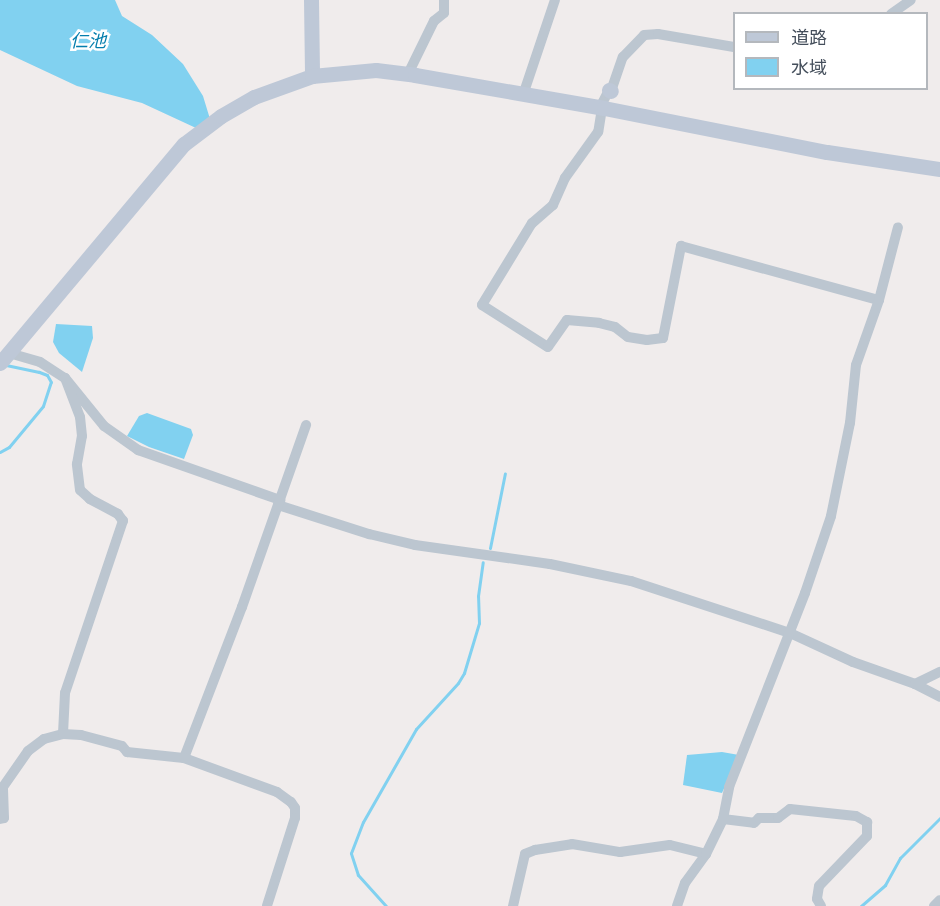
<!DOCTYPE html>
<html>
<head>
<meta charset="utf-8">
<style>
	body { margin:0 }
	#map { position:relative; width:940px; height:906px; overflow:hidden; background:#f0ecec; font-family:Overpass,"Noto Sans JP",sans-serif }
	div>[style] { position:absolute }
	.water>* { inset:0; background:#81d1f0 }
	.stream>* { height:3px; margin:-1.5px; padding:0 1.5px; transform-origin:1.5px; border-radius:1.5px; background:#81d1f0 }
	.street>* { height:10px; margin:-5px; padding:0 5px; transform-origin:5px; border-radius:5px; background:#bcc6d0 }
	.secondary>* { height:15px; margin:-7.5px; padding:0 7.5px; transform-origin:7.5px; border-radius:7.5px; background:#bec8d7 }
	span { translate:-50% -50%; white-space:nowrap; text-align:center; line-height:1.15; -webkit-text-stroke:5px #fff; paint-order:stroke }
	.water-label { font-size:18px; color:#047ead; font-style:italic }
	.legend { position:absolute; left:733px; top:12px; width:195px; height:78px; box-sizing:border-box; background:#fff; border:2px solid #b4b8bd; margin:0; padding:8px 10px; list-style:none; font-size:18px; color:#444e5b }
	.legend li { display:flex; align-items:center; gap:12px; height:30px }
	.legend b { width:30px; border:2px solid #b4b8bd }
</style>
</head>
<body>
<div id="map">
	<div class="water">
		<div style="clip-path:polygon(0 0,115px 0,122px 16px,152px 35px,183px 64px,203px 96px,210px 119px,196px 128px,142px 103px,77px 86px,0 50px)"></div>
		<div style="clip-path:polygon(56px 324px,92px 326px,93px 338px,82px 372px,59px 353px,53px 342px)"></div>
		<div style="clip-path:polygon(147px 413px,191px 429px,193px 435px,184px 459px,149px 447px,127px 436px,139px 416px)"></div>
		<div style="clip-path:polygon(722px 752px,739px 755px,722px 793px,683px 785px,687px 755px)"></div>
	</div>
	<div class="stream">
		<div style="left:0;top:452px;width:10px;rotate:-29deg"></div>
		<div style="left:9px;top:447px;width:53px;rotate:-50.3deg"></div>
		<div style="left:43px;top:406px;width:25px;rotate:-72deg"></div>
		<div style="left:51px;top:382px;width:8px;rotate:-120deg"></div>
		<div style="left:47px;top:375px;width:9px;rotate:-159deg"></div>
		<div style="left:39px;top:372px;width:35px;rotate:-168deg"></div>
		<div style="left:490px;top:548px;width:76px;rotate:-78.7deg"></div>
		<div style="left:386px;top:906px;width:42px;rotate:-132.1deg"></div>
		<div style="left:358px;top:875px;width:23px;rotate:-108deg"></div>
		<div style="left:351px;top:853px;width:33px;rotate:-69deg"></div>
		<div style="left:363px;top:822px;width:107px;rotate:-60.3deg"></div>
		<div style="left:416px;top:729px;width:62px;rotate:-47.6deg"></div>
		<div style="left:458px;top:683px;width:12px;rotate:-59deg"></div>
		<div style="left:464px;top:673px;width:52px;rotate:-73.3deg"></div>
		<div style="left:479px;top:623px;width:27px;rotate:-92deg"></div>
		<div style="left:478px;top:596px;width:34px;rotate:-82deg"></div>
		<div style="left:861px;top:906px;width:32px;rotate:-41deg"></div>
		<div style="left:885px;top:885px;width:31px;rotate:-61deg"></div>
		<div style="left:900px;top:858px;width:57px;rotate:-45deg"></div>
	</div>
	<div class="street">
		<div style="left:891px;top:14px;width:24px;rotate:-35deg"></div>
		<div style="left:408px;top:74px;width:59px;rotate:-63.9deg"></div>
		<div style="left:434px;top:21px;width:13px;rotate:-39deg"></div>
		<div style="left:444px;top:13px;width:13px;rotate:-90deg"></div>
		<div style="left:609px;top:90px;width:13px;rotate:117deg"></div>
		<div style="left:603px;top:102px;width:30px;rotate:99deg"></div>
		<div style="left:598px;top:132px;width:57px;rotate:125.7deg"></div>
		<div style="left:565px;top:178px;width:30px;rotate:114deg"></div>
		<div style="left:553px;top:205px;width:28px;rotate:139deg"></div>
		<div style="left:532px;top:223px;width:96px;rotate:121.4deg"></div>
		<div style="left:482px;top:305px;width:78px;rotate:32.5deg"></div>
		<div style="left:548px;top:347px;width:33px;rotate:-55deg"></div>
		<div style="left:567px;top:320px;width:32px;rotate:5deg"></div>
		<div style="left:599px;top:323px;width:16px;rotate:14deg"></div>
		<div style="left:615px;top:327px;width:16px;rotate:38deg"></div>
		<div style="left:628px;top:337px;width:19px;rotate:9deg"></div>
		<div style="left:647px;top:340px;width:16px;rotate:-7deg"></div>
		<div style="left:663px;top:338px;width:94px;rotate:-78.9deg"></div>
		<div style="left:681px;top:246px;width:205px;rotate:15.3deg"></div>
		<div style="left:611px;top:91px;width:36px;rotate:-71deg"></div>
		<div style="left:623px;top:57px;width:30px;rotate:-46deg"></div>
		<div style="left:644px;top:35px;width:14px;rotate:-4deg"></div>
		<div style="left:658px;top:34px;width:77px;rotate:9.7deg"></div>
		<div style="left:523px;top:95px;width:100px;rotate:-71.4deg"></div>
		<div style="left:9px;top:353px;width:32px;rotate:16deg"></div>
		<div style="left:40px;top:362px;width:30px;rotate:33deg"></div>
		<div style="left:65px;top:378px;width:62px;rotate:50.9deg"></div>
		<div style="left:104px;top:426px;width:42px;rotate:35.2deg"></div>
		<div style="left:138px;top:450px;width:151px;rotate:19.4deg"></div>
		<div style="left:278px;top:505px;width:96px;rotate:17.7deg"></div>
		<div style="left:369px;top:534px;width:47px;rotate:13.4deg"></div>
		<div style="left:415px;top:545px;width:136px;rotate:8deg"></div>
		<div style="left:550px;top:564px;width:83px;rotate:11.9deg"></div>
		<div style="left:631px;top:581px;width:167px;rotate:18.1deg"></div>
		<div style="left:790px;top:633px;width:69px;rotate:24.7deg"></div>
		<div style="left:853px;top:662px;width:66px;rotate:19.5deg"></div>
		<div style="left:915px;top:684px;width:28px;rotate:27deg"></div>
		<div style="left:915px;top:684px;width:28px;rotate:-26deg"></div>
		<div style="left:63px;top:734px;width:41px;rotate:-87.2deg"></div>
		<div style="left:65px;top:693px;width:182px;rotate:-71.4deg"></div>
		<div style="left:123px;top:521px;width:9px;rotate:-126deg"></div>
		<div style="left:118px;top:514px;width:32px;rotate:-152deg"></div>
		<div style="left:90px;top:499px;width:13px;rotate:-138deg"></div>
		<div style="left:80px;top:490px;width:26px;rotate:-97deg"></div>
		<div style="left:77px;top:464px;width:28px;rotate:-80deg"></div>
		<div style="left:82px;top:436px;width:19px;rotate:-96deg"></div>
		<div style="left:80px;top:417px;width:42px;rotate:-111deg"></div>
		<div style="left:184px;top:758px;width:162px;rotate:-69deg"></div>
		<div style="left:242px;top:607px;width:193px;rotate:-70.6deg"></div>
		<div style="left:0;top:819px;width:4px;rotate:-14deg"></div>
		<div style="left:4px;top:818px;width:31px;rotate:-92deg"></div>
		<div style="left:3px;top:787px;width:44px;rotate:-55.2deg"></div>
		<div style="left:28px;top:751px;width:20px;rotate:-37deg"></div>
		<div style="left:44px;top:739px;width:20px;rotate:-15deg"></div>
		<div style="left:63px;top:734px;width:18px;rotate:3deg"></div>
		<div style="left:81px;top:735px;width:42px;rotate:15deg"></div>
		<div style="left:122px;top:746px;width:8px;rotate:50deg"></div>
		<div style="left:127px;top:752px;width:57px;rotate:6deg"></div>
		<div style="left:184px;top:758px;width:99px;rotate:20.1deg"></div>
		<div style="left:277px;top:792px;width:17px;rotate:36deg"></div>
		<div style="left:291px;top:802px;width:7px;rotate:56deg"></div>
		<div style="left:295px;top:808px;width:10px;rotate:90deg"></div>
		<div style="left:295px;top:818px;width:92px;rotate:107.7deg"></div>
		<div style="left:723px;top:819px;width:31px;rotate:7deg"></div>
		<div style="left:754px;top:823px;width:7px;rotate:-45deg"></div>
		<div style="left:759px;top:818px;width:19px"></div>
		<div style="left:778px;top:818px;width:15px;rotate:-37deg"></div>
		<div style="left:790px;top:809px;width:66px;rotate:6.1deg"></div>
		<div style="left:856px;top:816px;width:13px;rotate:29deg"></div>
		<div style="left:867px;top:822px;width:14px;rotate:90deg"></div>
		<div style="left:867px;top:836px;width:69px;rotate:133.8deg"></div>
		<div style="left:819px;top:886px;width:13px;rotate:99deg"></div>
		<div style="left:817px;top:899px;width:8px;rotate:60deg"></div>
		<div style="left:513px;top:906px;width:53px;rotate:-77deg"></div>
		<div style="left:525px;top:854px;width:11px;rotate:-22deg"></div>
		<div style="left:535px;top:850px;width:37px;rotate:-9deg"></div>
		<div style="left:572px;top:844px;width:49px;rotate:9.5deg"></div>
		<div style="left:620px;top:852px;width:50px;rotate:-8deg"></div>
		<div style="left:670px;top:845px;width:37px;rotate:14deg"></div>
		<div style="left:677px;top:906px;width:24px;rotate:-71deg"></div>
		<div style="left:685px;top:883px;width:36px;rotate:-54deg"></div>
		<div style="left:706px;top:854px;width:39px;rotate:-64deg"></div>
		<div style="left:723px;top:819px;width:33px;rotate:-79deg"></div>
		<div style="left:729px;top:787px;width:208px;rotate:-68.6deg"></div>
		<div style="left:805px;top:593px;width:81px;rotate:-71.3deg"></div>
		<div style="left:831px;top:516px;width:95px;rotate:-78.5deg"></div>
		<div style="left:850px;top:423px;width:58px;rotate:-84.1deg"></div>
		<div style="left:856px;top:365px;width:69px;rotate:-70.5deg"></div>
		<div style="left:879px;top:300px;width:75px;rotate:-75.4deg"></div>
		<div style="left:934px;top:906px;width:8px;rotate:-45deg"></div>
	</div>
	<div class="secondary">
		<div style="left:311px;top:0;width:76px;rotate:89.2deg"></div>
		<div style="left:609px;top:90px;width:2px;rotate:27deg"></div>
		<div style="left:0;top:363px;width:286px;rotate:-50deg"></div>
		<div style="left:184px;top:144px;width:46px;rotate:-37.1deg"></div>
		<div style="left:221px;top:116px;width:38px;rotate:-30deg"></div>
		<div style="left:254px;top:97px;width:62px;rotate:-19.9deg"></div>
		<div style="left:312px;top:76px;width:64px;rotate:-5.4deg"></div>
		<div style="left:376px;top:70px;width:39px;rotate:7deg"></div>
		<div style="left:415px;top:75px;width:192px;rotate:9.9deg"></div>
		<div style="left:604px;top:108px;width:227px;rotate:11.2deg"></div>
		<div style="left:827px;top:152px;width:114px;rotate:8.6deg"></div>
	</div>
	<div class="water-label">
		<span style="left:88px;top:43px">仁池</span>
	</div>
	<ul class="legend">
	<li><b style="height:8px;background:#bec8d7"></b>道路</li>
	<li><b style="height:16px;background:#81d1f0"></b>水域</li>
	</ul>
</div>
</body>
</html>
